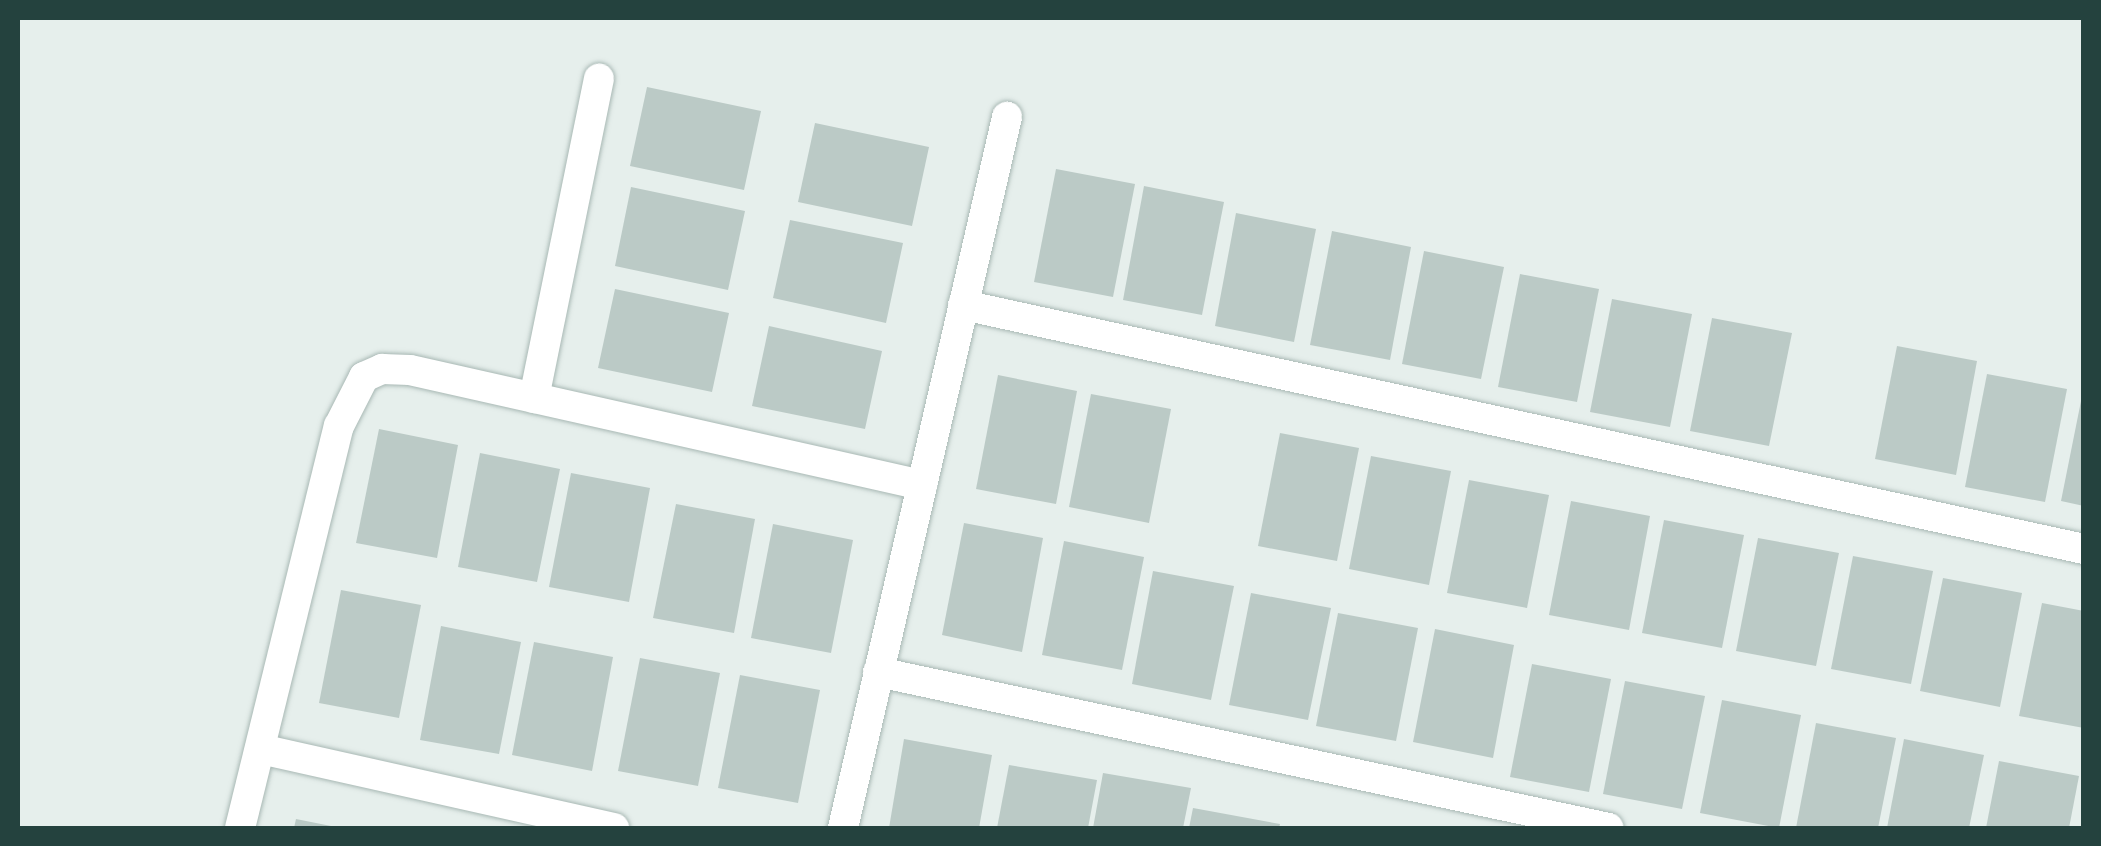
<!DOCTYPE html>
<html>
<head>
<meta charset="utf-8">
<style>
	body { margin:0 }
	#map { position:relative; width:2101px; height:846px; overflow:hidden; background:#e6efec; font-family:Lato,sans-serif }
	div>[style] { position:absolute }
	.building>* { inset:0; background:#bbcac6 }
	.roads { filter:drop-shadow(0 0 2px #a8b8b4) drop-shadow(0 0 2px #a8b8b4) }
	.street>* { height:30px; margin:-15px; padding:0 15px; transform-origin:15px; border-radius:15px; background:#fff }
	span { translate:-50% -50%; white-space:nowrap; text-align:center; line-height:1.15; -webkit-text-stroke:10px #f7fbfa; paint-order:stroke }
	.frame { position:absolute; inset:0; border:20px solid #24423e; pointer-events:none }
</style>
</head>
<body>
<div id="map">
	<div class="building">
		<div style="clip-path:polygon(647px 87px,761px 111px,744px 190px,630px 166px)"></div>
		<div style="clip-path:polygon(815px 123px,929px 147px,912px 226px,798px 202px)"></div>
		<div style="clip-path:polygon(1056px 169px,1135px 184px,1113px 297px,1034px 282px)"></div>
		<div style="clip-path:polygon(1144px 186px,1224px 202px,1202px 315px,1123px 300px)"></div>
		<div style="clip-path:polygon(631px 187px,745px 211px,728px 290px,615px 266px)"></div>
		<div style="clip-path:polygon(1236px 213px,1316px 229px,1294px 342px,1215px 326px)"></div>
		<div style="clip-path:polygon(790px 220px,903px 243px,886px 323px,773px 298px)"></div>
		<div style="clip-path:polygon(1332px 231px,1411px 247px,1390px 360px,1310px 345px)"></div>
		<div style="clip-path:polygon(1424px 251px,1504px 267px,1481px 379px,1402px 364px)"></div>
		<div style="clip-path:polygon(1520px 274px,1599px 289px,1577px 402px,1498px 387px)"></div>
		<div style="clip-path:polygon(615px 289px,729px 313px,712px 392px,598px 368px)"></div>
		<div style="clip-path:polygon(1612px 299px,1692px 314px,1670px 427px,1590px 412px)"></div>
		<div style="clip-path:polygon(1712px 318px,1792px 333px,1769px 446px,1690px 431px)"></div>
		<div style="clip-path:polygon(769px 326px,882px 351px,865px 429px,752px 406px)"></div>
		<div style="clip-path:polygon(1897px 346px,1977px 361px,1956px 475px,1875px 459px)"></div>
		<div style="clip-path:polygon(1987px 374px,2067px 389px,2045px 502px,1965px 487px)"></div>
		<div style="clip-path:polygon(998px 375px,1077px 391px,1056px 504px,976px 489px)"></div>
		<div style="clip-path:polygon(1091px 394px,1171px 409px,1149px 523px,1069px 507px)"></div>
		<div style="clip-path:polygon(2082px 396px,2084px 396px,2084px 506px,2061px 501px)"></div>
		<div style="clip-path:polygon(379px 429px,458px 445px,437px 558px,356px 543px)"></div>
		<div style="clip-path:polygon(1280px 433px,1359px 448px,1337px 561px,1258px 546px)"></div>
		<div style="clip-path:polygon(480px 453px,560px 469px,537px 582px,458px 567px)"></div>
		<div style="clip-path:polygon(1371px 456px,1451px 471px,1429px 585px,1349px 569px)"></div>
		<div style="clip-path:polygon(571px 473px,650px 488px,629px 602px,549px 587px)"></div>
		<div style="clip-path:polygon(1469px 480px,1549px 495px,1527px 608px,1447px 593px)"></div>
		<div style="clip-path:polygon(1571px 501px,1650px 516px,1629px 630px,1549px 615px)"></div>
		<div style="clip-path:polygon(676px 504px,755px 519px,734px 633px,653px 618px)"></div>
		<div style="clip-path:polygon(1664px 520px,1744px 535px,1722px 648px,1642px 633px)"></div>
		<div style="clip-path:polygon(964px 523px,1043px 538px,1022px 652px,942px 635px)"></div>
		<div style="clip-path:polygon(773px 524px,853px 540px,831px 653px,751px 638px)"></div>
		<div style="clip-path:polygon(1758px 538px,1839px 553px,1816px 666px,1736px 651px)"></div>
		<div style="clip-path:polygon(1064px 541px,1144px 557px,1122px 670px,1042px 655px)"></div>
		<div style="clip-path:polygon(1853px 556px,1933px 571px,1911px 684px,1831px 669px)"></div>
		<div style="clip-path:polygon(1153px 571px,1234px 586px,1211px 700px,1132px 684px)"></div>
		<div style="clip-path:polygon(1943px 578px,2022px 593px,2000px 707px,1920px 691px)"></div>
		<div style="clip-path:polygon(341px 590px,421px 605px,399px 718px,319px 703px)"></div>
		<div style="clip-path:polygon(1251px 593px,1331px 608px,1308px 720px,1229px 705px)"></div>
		<div style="clip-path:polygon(2042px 603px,2084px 611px,2084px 728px,2019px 716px)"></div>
		<div style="clip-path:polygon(1338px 613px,1418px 628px,1396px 741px,1316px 726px)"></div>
		<div style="clip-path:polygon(441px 626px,521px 642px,499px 754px,420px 740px)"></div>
		<div style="clip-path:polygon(1435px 629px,1514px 645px,1493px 758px,1413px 742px)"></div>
		<div style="clip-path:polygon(534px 642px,613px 657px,592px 771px,512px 755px)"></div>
		<div style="clip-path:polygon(640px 658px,720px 673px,698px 786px,618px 771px)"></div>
		<div style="clip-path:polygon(1532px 664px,1611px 679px,1589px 792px,1510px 777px)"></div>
		<div style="clip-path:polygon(740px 675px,820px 690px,798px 803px,718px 788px)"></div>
		<div style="clip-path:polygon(1625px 681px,1705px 696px,1682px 809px,1603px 794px)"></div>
		<div style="clip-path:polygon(1722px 700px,1801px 715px,1779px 828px,1700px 813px)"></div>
		<div style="clip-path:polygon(1816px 723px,1896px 738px,1878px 828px,1796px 828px)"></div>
		<div style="clip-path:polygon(904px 739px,992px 755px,979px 828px,889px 828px)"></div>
		<div style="clip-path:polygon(1904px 739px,1984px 755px,1969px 828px,1887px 828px)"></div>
		<div style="clip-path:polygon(1999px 761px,2079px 776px,2069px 828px,1986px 828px)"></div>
		<div style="clip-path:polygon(1009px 765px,1097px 780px,1088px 828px,997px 828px)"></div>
		<div style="clip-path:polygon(1103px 773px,1191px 788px,1183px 828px,1093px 828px)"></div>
		<div style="clip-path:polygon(1193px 808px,1280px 824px,1279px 828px,1189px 828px)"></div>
		<div style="clip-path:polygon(296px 819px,336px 827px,335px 828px,294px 828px)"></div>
	</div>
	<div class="roads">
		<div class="street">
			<div style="left:963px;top:305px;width:1147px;rotate:12.28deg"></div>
			<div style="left:534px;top:398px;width:326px;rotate:-78.5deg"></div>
			<div style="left:878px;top:672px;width:747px;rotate:12.05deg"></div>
			<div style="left:260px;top:749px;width:363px;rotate:12.6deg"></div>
			<div style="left:240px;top:828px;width:414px;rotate:-76.2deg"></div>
			<div style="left:339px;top:426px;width:55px;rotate:-63deg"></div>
			<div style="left:364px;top:377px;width:20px;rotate:-24deg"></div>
			<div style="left:382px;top:369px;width:28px;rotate:2deg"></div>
			<div style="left:410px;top:370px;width:525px;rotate:12.66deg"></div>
			<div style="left:843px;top:828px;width:730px;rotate:-77.01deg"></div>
		</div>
	</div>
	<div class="frame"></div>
</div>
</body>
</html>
